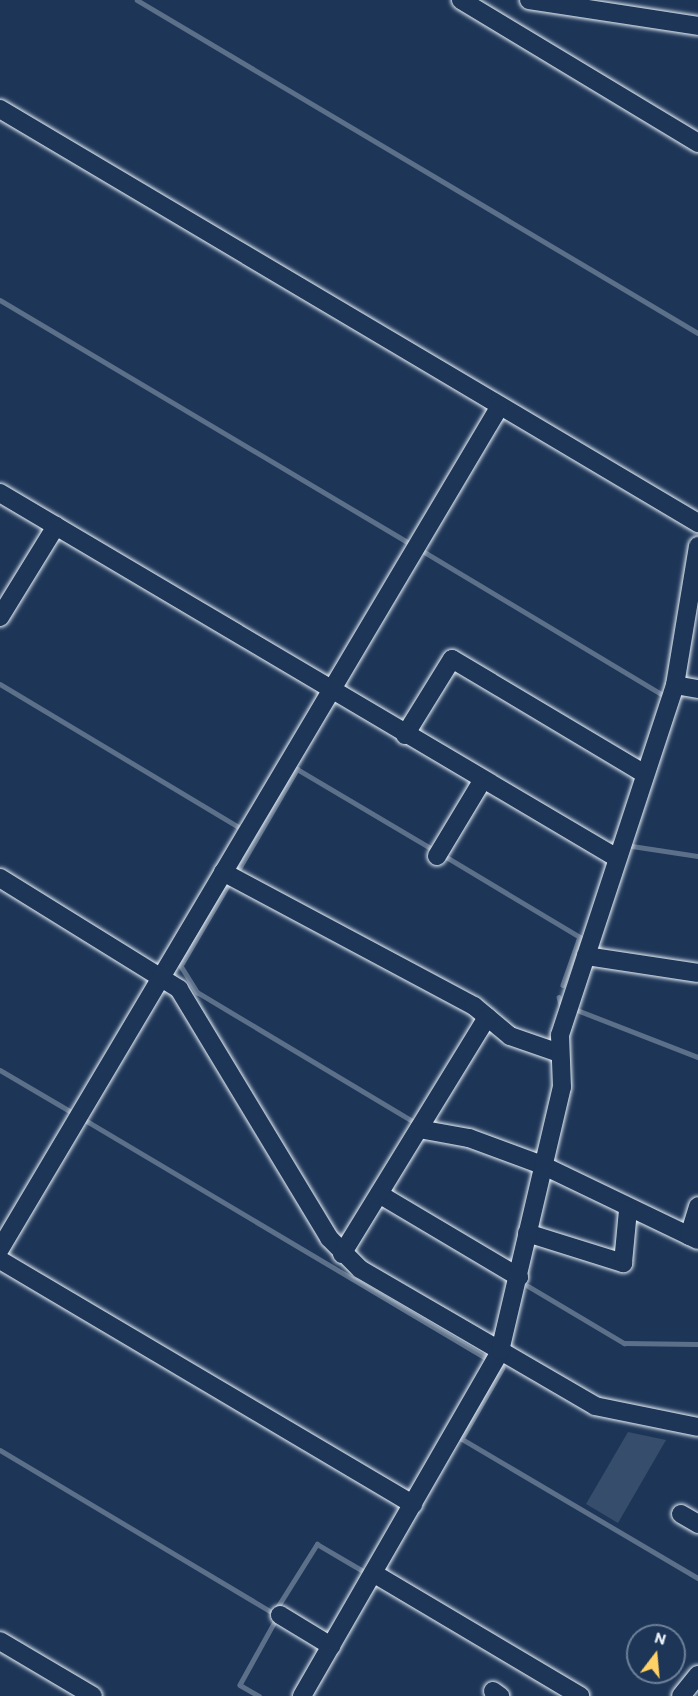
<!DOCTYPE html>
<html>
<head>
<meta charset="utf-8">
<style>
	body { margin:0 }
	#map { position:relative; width:698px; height:1696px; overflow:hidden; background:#1d3557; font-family:Itim,sans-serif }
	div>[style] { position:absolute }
	.green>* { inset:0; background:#374d6c }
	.stream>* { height:4.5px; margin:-2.25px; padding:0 2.25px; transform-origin:2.25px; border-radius:2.25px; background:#5d7089 }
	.roads { filter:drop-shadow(0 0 2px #e8f1f8) drop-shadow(0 0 2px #e8f1f8) }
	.minor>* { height:18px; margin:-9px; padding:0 9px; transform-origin:9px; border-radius:9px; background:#1d3557 }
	span { translate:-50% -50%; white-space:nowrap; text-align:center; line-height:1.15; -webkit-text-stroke:4.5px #1d3557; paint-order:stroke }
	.north { position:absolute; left:626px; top:1624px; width:60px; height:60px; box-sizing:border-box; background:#1d3557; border:2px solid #6e8097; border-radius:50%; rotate:16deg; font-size:16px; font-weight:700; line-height:24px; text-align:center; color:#e8f1f8 }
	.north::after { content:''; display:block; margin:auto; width:21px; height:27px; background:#ffd166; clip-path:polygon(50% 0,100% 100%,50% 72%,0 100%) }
</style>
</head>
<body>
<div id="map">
	<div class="green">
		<div style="clip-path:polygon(628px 1432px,666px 1440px,618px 1523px,586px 1504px)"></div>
	</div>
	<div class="stream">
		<div style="left:137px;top:0;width:652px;rotate:30.69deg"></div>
		<div style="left:0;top:300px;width:478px;rotate:30.7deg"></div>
		<div style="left:421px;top:550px;width:281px;rotate:30.9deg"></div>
		<div style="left:0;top:684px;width:282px;rotate:30.9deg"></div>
		<div style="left:632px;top:846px;width:67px;rotate:8.6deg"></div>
		<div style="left:443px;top:855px;width:160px;rotate:30.9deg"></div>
		<div style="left:580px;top:937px;width:51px;rotate:109.5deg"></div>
		<div style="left:237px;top:872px;width:119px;rotate:-59.8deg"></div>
		<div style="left:297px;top:769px;width:159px;rotate:30.6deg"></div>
		<div style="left:229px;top:884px;width:95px;rotate:120.3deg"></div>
		<div style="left:181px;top:966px;width:31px;rotate:58deg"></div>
		<div style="left:197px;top:992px;width:253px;rotate:30.9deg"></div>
		<div style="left:559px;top:997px;width:7px;rotate:74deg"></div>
		<div style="left:572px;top:1008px;width:135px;rotate:21.3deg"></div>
		<div style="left:0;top:1070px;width:87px;rotate:30.4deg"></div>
		<div style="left:85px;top:1120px;width:470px;rotate:30.7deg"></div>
		<div style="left:528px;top:1286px;width:112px;rotate:30.7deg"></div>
		<div style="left:624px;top:1343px;width:74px;rotate:0.8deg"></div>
		<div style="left:503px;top:1368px;width:82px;rotate:120deg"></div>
		<div style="left:462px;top:1439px;width:274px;rotate:30.5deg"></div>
		<div style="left:0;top:1450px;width:318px;rotate:30.8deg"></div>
		<div style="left:273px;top:1613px;width:8px;rotate:67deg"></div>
		<div style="left:276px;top:1620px;width:74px;rotate:119deg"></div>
		<div style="left:240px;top:1685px;width:22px;rotate:30deg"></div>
		<div style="left:275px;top:1611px;width:79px;rotate:-57.9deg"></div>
		<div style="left:317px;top:1544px;width:56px;rotate:30.3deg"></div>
	</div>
	<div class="roads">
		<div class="minor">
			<div style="left:461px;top:0;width:277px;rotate:31.1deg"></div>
			<div style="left:529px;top:0;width:171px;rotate:8.7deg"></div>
			<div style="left:0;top:109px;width:812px;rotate:30.67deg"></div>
			<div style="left:0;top:493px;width:717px;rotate:30.61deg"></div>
			<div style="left:0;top:617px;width:107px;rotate:-58.4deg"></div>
			<div style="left:675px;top:685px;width:23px;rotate:10deg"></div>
			<div style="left:405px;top:735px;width:89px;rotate:-58.3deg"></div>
			<div style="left:452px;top:659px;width:225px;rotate:30.8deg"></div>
			<div style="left:437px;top:856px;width:87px;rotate:-59deg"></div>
			<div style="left:223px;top:872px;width:285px;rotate:28.1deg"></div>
			<div style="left:474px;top:1006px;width:47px;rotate:39.8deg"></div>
			<div style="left:510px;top:1036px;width:52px;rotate:19.1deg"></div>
			<div style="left:0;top:878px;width:211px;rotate:31.8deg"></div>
			<div style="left:179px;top:989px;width:291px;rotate:58.9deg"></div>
			<div style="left:329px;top:1238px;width:44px;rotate:45deg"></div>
			<div style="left:360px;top:1269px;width:272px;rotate:30.2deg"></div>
			<div style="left:595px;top:1406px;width:105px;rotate:11.5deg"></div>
			<div style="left:586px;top:956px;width:113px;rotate:8.6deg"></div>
			<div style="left:419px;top:1129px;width:51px;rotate:10.2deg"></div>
			<div style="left:469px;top:1138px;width:78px;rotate:20.3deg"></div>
			<div style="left:542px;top:1165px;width:173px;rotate:25.7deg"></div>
			<div style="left:379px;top:1194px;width:163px;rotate:30.7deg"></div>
			<div style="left:527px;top:1233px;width:101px;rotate:17.4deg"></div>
			<div style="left:623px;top:1263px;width:53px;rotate:-84.6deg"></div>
			<div style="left:689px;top:1236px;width:31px;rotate:-73deg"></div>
			<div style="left:0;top:1249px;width:980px;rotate:-59.33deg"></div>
			<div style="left:342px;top:1254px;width:278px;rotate:-58.5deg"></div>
			<div style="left:0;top:1260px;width:480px;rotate:30.6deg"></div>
			<div style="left:681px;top:1514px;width:20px;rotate:30deg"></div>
			<div style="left:373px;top:1573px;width:241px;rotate:30.7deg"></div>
			<div style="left:280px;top:1615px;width:60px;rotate:31.3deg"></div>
			<div style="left:0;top:1641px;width:108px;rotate:30.6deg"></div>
			<div style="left:493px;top:1691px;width:9px;rotate:36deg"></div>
			<div style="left:302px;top:1696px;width:398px;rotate:-60.1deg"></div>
			<div style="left:500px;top:1351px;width:271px;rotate:-76.8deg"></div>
			<div style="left:562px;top:1087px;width:52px;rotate:-92.2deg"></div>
			<div style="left:560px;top:1035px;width:368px;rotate:-71.8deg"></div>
			<div style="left:675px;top:685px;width:141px;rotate:-80.6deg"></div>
			<div style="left:681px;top:1696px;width:27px;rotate:-51deg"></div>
		</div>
	</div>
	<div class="north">N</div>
</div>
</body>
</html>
